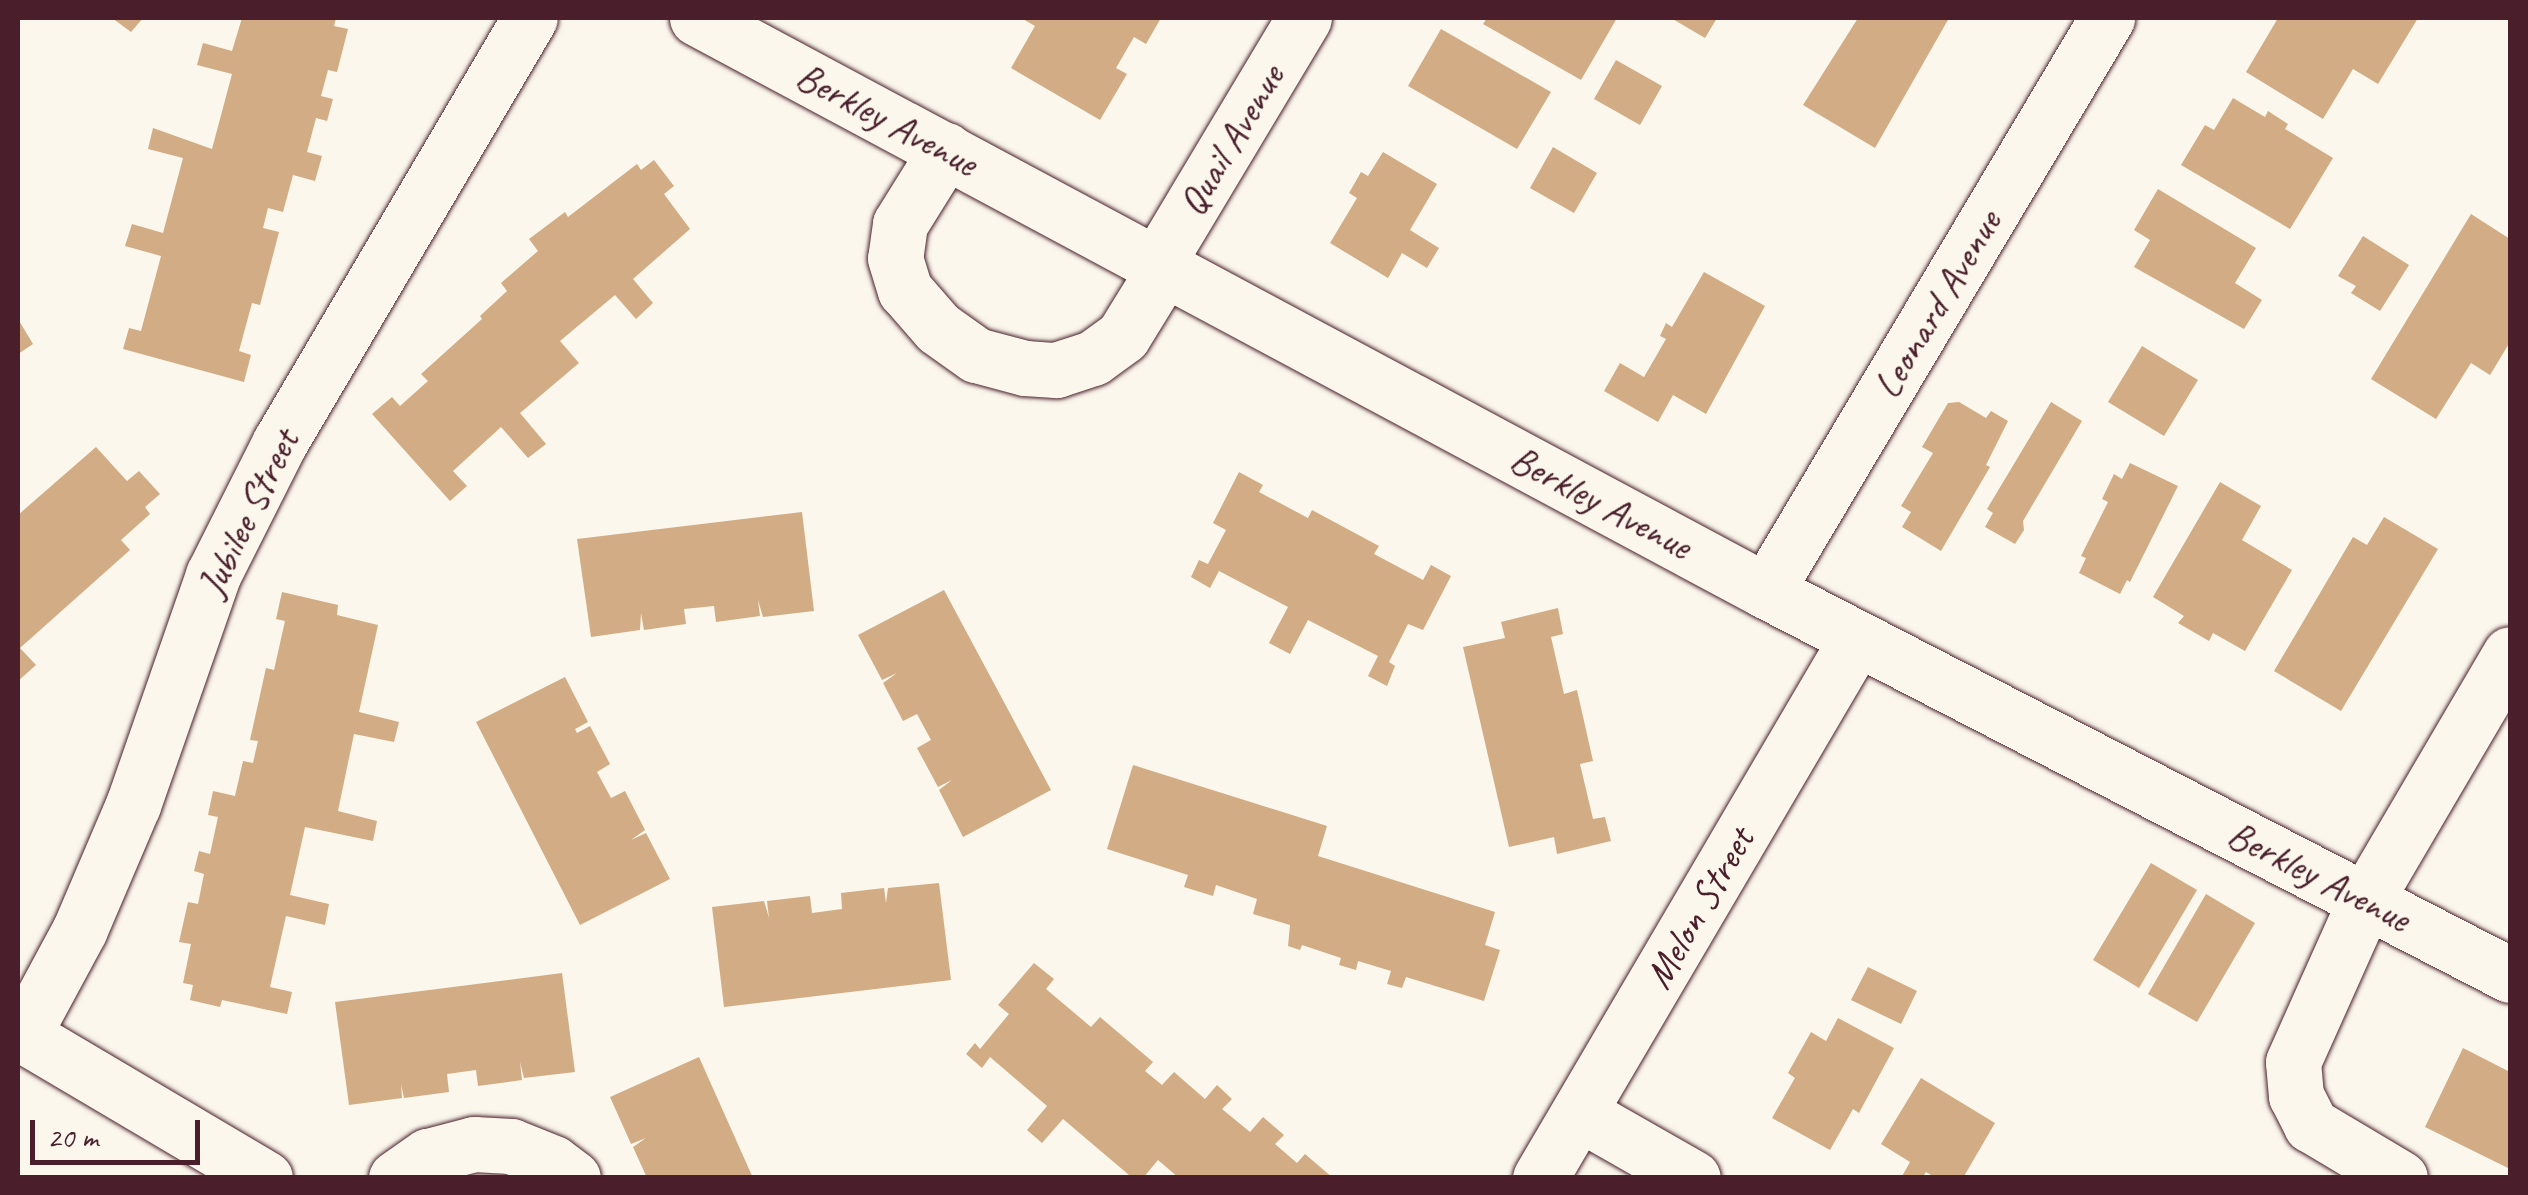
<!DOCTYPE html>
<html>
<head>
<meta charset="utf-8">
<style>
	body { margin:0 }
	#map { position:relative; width:2528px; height:1195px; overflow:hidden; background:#fbf7ec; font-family:Caveat,sans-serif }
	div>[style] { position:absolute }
	.building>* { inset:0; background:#d2ac84 }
	.roads { filter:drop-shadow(0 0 2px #4a1f2b) drop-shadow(0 0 2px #4a1f2b) }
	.minor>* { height:55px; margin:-27.5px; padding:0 27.5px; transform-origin:27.5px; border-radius:27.5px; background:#fbf7ec }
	span { translate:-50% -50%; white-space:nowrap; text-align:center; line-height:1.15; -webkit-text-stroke:8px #fbf7ec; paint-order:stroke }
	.street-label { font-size:40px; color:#4a1f2b }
	.frame { position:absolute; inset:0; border:20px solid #4a1f2b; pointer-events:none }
	.scale { position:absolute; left:30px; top:1120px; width:170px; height:45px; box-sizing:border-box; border:5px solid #4a1f2b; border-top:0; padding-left:12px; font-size:30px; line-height:35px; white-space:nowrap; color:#4a1f2b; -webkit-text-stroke:8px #fbf7ec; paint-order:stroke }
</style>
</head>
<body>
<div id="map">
	<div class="building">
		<div style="clip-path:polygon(112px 18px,143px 18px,131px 32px)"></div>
		<div style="clip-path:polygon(242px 18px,336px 18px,334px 26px,348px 29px,337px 72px,328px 70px,321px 96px,333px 99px,327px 121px,316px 118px,307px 152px,322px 156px,315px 181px,293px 175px,283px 212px,268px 208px,263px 228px,279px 232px,260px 305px,252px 303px,239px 351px,251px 355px,244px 382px,123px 349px,129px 328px,141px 331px,161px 256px,125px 246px,132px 224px,163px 233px,183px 158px,148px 149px,153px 128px,212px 149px,232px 74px,197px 65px,203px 43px,232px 51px)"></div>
		<div style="clip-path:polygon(1021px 18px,1161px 18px,1146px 44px,1134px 37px,1116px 68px,1127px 74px,1100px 120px,1011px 68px,1035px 26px)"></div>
		<div style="clip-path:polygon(1487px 18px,1617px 18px,1581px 80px,1483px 24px)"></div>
		<div style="clip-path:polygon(1671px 18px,1717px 18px,1705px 38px)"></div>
		<div style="clip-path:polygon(1858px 18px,1949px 18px,1875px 148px,1803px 105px)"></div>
		<div style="clip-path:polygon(2278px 18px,2418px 18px,2378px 84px,2353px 69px,2323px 119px,2246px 72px)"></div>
		<div style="clip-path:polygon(1441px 29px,1551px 92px,1517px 149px,1408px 86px)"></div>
		<div style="clip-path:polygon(1616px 60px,1662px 86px,1640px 125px,1594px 99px)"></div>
		<div style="clip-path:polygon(2233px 98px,2265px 117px,2268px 111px,2288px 124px,2285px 129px,2333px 158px,2290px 229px,2181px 165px,2205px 125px,2214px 130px)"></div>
		<div style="clip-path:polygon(1553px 147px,1597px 173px,1574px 213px,1530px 188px)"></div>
		<div style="clip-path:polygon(1383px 152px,1437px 184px,1410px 230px,1439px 248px,1427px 268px,1402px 253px,1388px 278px,1330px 243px,1357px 198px,1349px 193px,1361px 172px,1368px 176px)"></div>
		<div style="clip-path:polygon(654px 160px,674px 186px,664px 194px,690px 229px,633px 279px,653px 303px,636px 319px,615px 295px,560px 341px,579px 363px,520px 413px,546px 444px,528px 458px,501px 427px,453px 471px,467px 486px,450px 501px,372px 414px,392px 397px,400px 406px,428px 381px,421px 374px,482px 319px,480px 316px,507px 291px,501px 283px,538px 251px,529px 239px,565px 212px,568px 217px,637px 164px,641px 170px)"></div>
		<div style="clip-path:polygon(2158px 189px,2256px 248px,2235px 283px,2262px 300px,2244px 329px,2134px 267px,2150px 240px,2134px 230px)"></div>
		<div style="clip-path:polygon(2471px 214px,2510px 239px,2510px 342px,2490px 375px,2471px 363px,2436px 419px,2371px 379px)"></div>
		<div style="clip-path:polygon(2363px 236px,2409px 265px,2380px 311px,2351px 293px,2356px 286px,2338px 276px)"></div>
		<div style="clip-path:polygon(1704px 272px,1765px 306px,1706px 414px,1673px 395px,1658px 422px,1604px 391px,1620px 363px,1644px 377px,1666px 339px,1660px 336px,1666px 323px,1672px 327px)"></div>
		<div style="clip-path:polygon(18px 319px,33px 344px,18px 354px)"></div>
		<div style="clip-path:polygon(2142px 346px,2198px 380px,2164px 436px,2108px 402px)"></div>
		<div style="clip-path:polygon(1959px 402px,1986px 418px,1991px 411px,2008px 421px,1986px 465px,1990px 467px,1941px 551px,1902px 527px,1911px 512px,1901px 506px,1933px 453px,1922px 447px,1948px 403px)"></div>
		<div style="clip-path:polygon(2051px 402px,2082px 421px,2023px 521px,2024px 530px,2015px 544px,1985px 527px,1993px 513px,1987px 509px)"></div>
		<div style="clip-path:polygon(96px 447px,127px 481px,139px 471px,160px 494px,145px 507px,150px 514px,121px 540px,130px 550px,20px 648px,36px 665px,18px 681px,18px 515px)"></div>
		<div style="clip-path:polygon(2130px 463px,2178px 486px,2130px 582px,2127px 580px,2120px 594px,2079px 573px,2086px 558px,2081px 556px,2108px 502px,2102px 499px,2114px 474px,2122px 479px)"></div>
		<div style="clip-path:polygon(1239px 472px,1263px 485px,1259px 492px,1308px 518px,1312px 510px,1379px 546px,1374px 554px,1423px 580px,1431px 565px,1451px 576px,1423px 630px,1408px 624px,1389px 662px,1395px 666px,1387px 686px,1368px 676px,1378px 656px,1308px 620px,1290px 654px,1269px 643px,1288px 607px,1219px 571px,1210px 588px,1191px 577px,1199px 560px,1208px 564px,1226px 530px,1213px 523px)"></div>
		<div style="clip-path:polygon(2220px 482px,2261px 506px,2242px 540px,2292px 570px,2245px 651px,2213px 633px,2209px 641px,2178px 623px,2184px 616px,2153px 597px)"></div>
		<div style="clip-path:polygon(802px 512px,814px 611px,763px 617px,758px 600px,760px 616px,716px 622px,714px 606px,684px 609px,686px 624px,644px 630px,641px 613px,640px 630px,591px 637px,577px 539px)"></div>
		<div style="clip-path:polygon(2384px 517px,2438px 549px,2341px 711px,2274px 671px,2353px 537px,2367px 545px)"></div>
		<div style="clip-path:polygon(944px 590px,1051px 790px,963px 837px,939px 790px,952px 780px,938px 787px,917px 748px,931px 740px,917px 714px,903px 721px,883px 683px,897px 673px,882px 680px,858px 635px)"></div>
		<div style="clip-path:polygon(282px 592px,338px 605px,337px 615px,378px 625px,359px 712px,399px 722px,394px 742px,354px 734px,338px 811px,377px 821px,373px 841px,305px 827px,290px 895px,329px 904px,325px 925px,286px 916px,270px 987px,292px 992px,287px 1014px,222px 1000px,220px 1007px,190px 1000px,193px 985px,183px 983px,191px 944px,179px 942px,188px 902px,198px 904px,204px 874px,194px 871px,199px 851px,210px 854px,218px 817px,208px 815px,213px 791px,235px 796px,243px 761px,253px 763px,258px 741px,250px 740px,266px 668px,274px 670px,285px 621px,276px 619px)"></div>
		<div style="clip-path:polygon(1558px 608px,1563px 634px,1551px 637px,1564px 694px,1577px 690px,1593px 761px,1580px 764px,1593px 819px,1605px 817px,1611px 841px,1557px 854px,1554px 837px,1509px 847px,1463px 647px,1505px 638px,1501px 622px)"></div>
		<div style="clip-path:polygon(565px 677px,588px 722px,575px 729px,577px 733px,590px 726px,610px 764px,597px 772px,611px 798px,625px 791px,645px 830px,631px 840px,646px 833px,670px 879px,580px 925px,476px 722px)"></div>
		<div style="clip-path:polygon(1133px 765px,1327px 826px,1318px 856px,1495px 912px,1485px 945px,1500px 950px,1484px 1001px,1406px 977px,1402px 988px,1387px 984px,1391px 971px,1358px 961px,1356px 970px,1339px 965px,1341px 958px,1302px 945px,1300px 950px,1288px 946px,1290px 925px,1253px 914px,1257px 899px,1216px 885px,1213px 896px,1184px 887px,1188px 875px,1107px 849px)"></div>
		<div style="clip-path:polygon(2151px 863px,2197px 890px,2139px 988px,2093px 960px)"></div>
		<div style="clip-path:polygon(939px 883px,951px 980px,724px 1007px,712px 907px,764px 901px,769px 918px,767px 901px,810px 896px,812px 913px,842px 909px,841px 893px,884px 888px,886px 903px,888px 888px)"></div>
		<div style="clip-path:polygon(2206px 894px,2255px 923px,2197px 1022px,2148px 994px)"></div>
		<div style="clip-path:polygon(1034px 963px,1054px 979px,1046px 989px,1091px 1027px,1100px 1017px,1153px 1062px,1145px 1071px,1162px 1085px,1174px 1072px,1205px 1099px,1217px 1085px,1232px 1099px,1222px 1109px,1250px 1132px,1263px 1117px,1284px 1135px,1275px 1144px,1297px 1163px,1305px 1154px,1333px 1178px,1179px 1178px,1158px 1160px,1143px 1178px,1127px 1178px,1129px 1175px,1063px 1119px,1042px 1143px,1027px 1130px,1047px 1106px,990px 1057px,982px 1068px,966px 1054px,975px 1043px,980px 1049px,1009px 1014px,998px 1005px)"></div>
		<div style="clip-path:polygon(1868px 967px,1917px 991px,1901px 1024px,1851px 1000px)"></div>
		<div style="clip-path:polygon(562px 973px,575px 1072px,524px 1078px,520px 1062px,522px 1080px,478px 1086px,476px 1070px,447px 1074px,449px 1092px,404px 1098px,401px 1084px,402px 1098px,349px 1105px,335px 1002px)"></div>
		<div style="clip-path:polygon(1838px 1018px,1894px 1048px,1859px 1113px,1853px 1109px,1830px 1150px,1772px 1118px,1795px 1078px,1788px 1073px,1811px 1032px,1826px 1041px)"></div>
		<div style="clip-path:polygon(2463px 1048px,2510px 1072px,2510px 1169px,2425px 1127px)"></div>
		<div style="clip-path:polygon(699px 1057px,753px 1178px,647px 1178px,633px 1147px,646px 1138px,631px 1144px,610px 1097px)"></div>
		<div style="clip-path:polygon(1921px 1078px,1995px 1123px,1963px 1178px,1936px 1178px,1926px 1172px,1922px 1178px,1901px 1178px,1910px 1162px,1881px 1144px)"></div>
	</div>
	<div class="roads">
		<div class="minor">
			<div style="left:697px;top:18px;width:1213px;rotate:28.19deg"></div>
			<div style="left:1766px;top:591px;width:837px;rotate:27.3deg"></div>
			<div style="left:946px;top:150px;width:87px;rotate:121.9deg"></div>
			<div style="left:900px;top:224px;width:34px;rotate:98deg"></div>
			<div style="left:895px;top:258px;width:34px;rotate:73deg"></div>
			<div style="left:905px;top:290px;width:50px;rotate:49deg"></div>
			<div style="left:938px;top:328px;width:47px;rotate:35.4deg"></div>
			<div style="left:976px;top:355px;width:51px;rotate:14.9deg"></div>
			<div style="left:1025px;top:368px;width:31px;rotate:4deg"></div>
			<div style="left:1056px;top:370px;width:39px;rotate:-18deg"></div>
			<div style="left:1093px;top:358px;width:37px;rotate:-36deg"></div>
			<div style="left:1123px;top:336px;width:82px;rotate:-58.4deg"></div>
			<div style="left:1158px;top:262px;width:284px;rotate:-59.1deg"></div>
			<div style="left:1766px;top:591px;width:667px;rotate:-59.24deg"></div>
			<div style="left:18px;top:1032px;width:287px;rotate:30.6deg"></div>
			<div style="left:23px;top:1035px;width:120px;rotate:-61.7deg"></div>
			<div style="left:80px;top:929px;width:135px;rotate:-66.9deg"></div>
			<div style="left:133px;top:805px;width:244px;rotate:-70.8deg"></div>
			<div style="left:213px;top:575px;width:149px;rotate:-63.3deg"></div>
			<div style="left:280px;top:442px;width:492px;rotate:-59.5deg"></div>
			<div style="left:1579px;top:1113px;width:131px;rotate:29.7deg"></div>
			<div style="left:396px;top:1178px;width:39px;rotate:-35deg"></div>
			<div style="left:428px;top:1156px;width:48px;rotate:-14.6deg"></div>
			<div style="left:474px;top:1144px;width:37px;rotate:3deg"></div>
			<div style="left:511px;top:1146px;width:45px;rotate:22deg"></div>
			<div style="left:553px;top:1163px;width:25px;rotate:37deg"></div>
			<div style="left:1540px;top:1178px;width:626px;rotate:-59.59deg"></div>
			<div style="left:2400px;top:1178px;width:104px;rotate:-149.2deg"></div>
			<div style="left:2311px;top:1125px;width:33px;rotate:-117deg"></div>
			<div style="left:2296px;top:1096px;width:34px;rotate:-95deg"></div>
			<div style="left:2293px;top:1062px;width:176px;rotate:-65.9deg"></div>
			<div style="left:2365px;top:901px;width:286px;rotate:-59.6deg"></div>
		</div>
	</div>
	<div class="street-label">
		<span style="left:887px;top:119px;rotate:28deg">Berkley Avenue</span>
		<span style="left:1231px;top:140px;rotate:-59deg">Quail Avenue</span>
		<span style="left:1937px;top:304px;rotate:-59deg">Leonard Avenue</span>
		<span style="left:1601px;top:502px;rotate:28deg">Berkley Avenue</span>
		<span style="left:248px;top:513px;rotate:-64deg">Jubilee Street</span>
		<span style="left:2319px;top:876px;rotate:27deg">Berkley Avenue</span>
		<span style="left:1699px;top:908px;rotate:-60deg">Melon Street</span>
	</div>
	<div class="frame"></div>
	<div class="scale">20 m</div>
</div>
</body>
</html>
